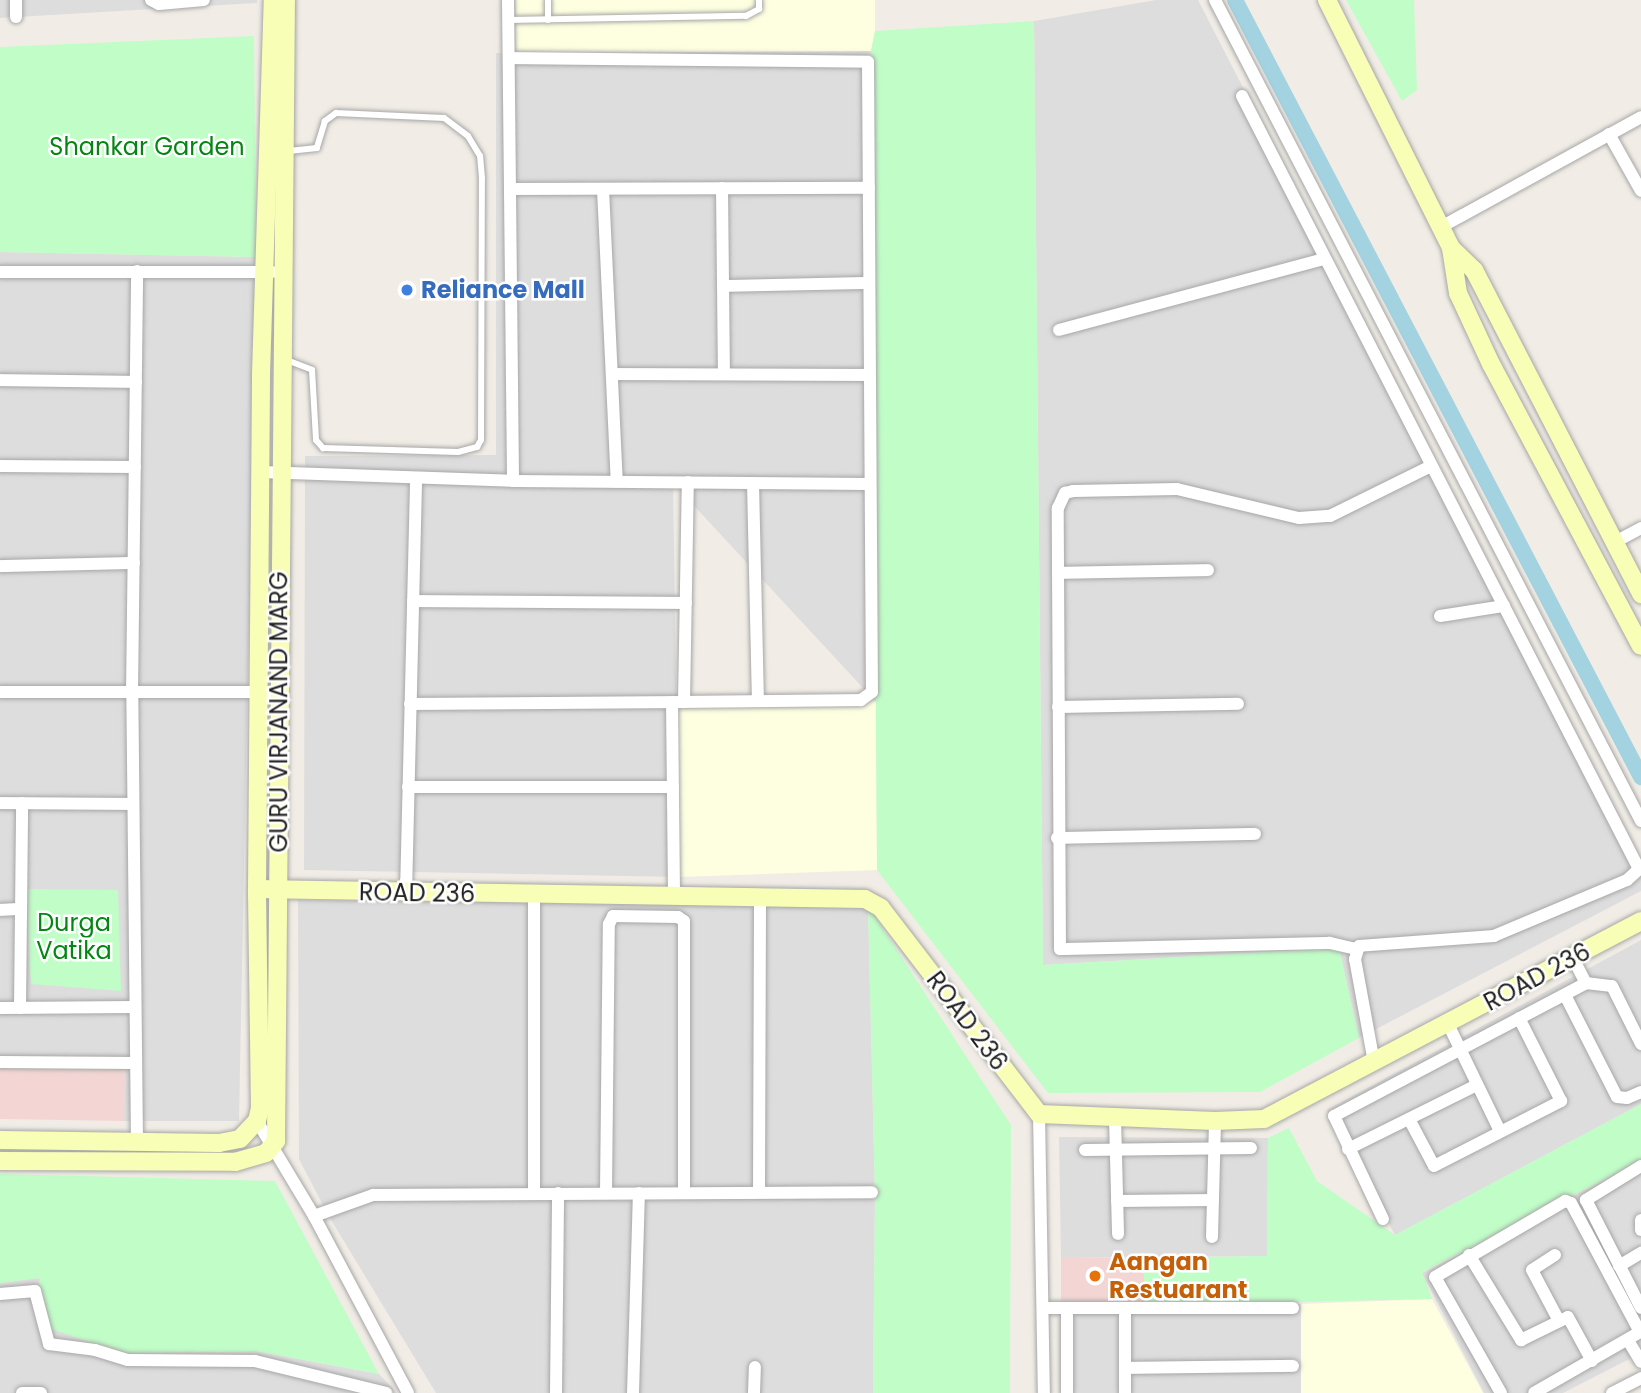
<!DOCTYPE html>
<html>
<head>
<meta charset="utf-8">
<style>
	body { margin:0 }
	#map { position:relative; width:1641px; height:1393px; overflow:hidden; background:#f1ede6; font-family:Poppins,sans-serif }
	div>[style] { position:absolute }
	.residential>* { inset:0; background:#dedddd }
	.commercial>* { inset:0; background:#f3d6d4 }
	.education>* { inset:0; background:#feffe1 }
	.park>* { inset:0; background:#c0fdc7 }
	.canal>* { height:16px; margin:-8px; padding:0 8px; transform-origin:8px; border-radius:8px; background:#a3d2e1 }
	.roads { filter:drop-shadow(0 0 2px #a7a7a7) drop-shadow(0 0 2px #a7a7a7) }
	.lane>* { height:6px; margin:-3px; padding:0 3px; transform-origin:3px; border-radius:3px; background:#fff }
	.street>* { height:12px; margin:-6px; padding:0 6px; transform-origin:6px; border-radius:6px; background:#fff }
	.secondary>* { height:18px; margin:-9px; padding:0 9px; transform-origin:9px; border-radius:9px; background:#f9feb7 }
	.dots>* { width:19px; height:19px; translate:-50% -50%; box-sizing:border-box; border:4px solid #fff; border-radius:50% }
	span { translate:-50% -50%; white-space:nowrap; text-align:center; line-height:1.15; -webkit-text-stroke:5px #fff; paint-order:stroke }
	.park-label { font-size:24px; color:#048712 }
	.shop-label { font-size:24px; color:#366cbe; font-weight:700 }
	.left { translate:0 -50%; text-align:left }
	.street-label { font-size:24px; color:#202020 }
	.food-label { font-size:24px; color:#c56008; font-weight:700 }
</style>
</head>
<body>
<div id="map">
	<div class="residential">
		<div style="clip-path:polygon(0 0,257px 0,257px 3px,0 18px)"></div>
		<div style="clip-path:polygon(1156px 0,1198px 0,1641px 860px,1641px 891px,1359px 1038px,1339px 948px,1043px 965px,1034px 21px)"></div>
		<div style="clip-path:polygon(871px 51px,876px 702px,673px 483px,679px 877px,304px 870px,305px 456px,496px 455px,496px 53px)"></div>
		<div style="clip-path:polygon(0 252px,256px 257px,239px 1121px,124px 1121px,125px 1060px,0 1058px)"></div>
		<div style="clip-path:polygon(298px 900px,868px 906px,875px 1195px,873px 1393px,436px 1393px,328px 1215px,299px 1159px)"></div>
		<div style="clip-path:polygon(1641px 940px,1641px 1104px,1395px 1235px,1327px 1110px)"></div>
		<div style="clip-path:polygon(1059px 1137px,1268px 1138px,1267px 1256px,1061px 1258px)"></div>
		<div style="clip-path:polygon(1641px 1161px,1641px 1353px,1563px 1393px,1484px 1393px,1422px 1273px)"></div>
		<div style="clip-path:polygon(39px 1278px,123px 1353px,256px 1351px,379px 1374px,397px 1393px,0 1393px,0 1283px)"></div>
		<div style="clip-path:polygon(1301px 1304px,1301px 1393px,1061px 1393px,1061px 1306px)"></div>
	</div>
	<div class="commercial">
		<div style="clip-path:polygon(0 1058px,125px 1060px,124px 1121px,0 1119px)"></div>
		<div style="clip-path:polygon(1061px 1258px,1144px 1258px,1144px 1305px,1061px 1305px)"></div>
	</div>
	<div class="education">
		<div style="clip-path:polygon(516px 0,875px 0,875px 31px,871px 51px,516px 53px)"></div>
		<div style="clip-path:polygon(876px 702px,877px 870px,679px 877px,676px 705px)"></div>
		<div style="clip-path:polygon(1432px 1299px,1483px 1393px,1301px 1393px,1301px 1304px)"></div>
	</div>
	<div class="park">
		<div style="clip-path:polygon(1346px 0,1414px 0,1417px 90px,1402px 101px)"></div>
		<div style="clip-path:polygon(1034px 21px,1043px 965px,1339px 948px,1359px 1038px,1260px 1092px,1048px 1093px,877px 870px,871px 51px,875px 31px)"></div>
		<div style="clip-path:polygon(254px 36px,256px 257px,0 252px,0 47px)"></div>
		<div style="clip-path:polygon(26px 889px,118px 890px,121px 991px,31px 984px)"></div>
		<div style="clip-path:polygon(868px 906px,1011px 1125px,1010px 1393px,873px 1393px,875px 1195px)"></div>
		<div style="clip-path:polygon(1641px 1104px,1641px 1161px,1422px 1272px,1432px 1299px,1144px 1305px,1144px 1258px,1267px 1256px,1268px 1138px,1289px 1128px,1317px 1181px,1395px 1235px)"></div>
		<div style="clip-path:polygon(0 1174px,275px 1181px,379px 1374px,256px 1351px,123px 1353px,45px 1327px,39px 1278px,0 1283px)"></div>
	</div>
	<div class="canal">
		<div style="left:1235px;top:0;width:877px;rotate:62.41deg"></div>
	</div>
	<div class="roads">
		<div class="lane">
			<div style="left:508px;top:20px;width:238px;rotate:-1deg"></div>
			<div style="left:746px;top:16px;width:15px;rotate:-28deg"></div>
			<div style="left:759px;top:9px;width:9px;rotate:-90deg"></div>
			<div style="left:548px;top:20px;width:20px;rotate:-90deg"></div>
			<div style="left:284px;top:359px;width:30px;rotate:21deg"></div>
			<div style="left:312px;top:370px;width:70px;rotate:86.7deg"></div>
			<div style="left:316px;top:440px;width:11px;rotate:49deg"></div>
			<div style="left:323px;top:448px;width:135px;rotate:1.7deg"></div>
			<div style="left:458px;top:452px;width:20px;rotate:-15deg"></div>
			<div style="left:477px;top:447px;width:8px;rotate:-60deg"></div>
			<div style="left:481px;top:440px;width:262px;rotate:-89.8deg"></div>
			<div style="left:482px;top:178px;width:22px;rotate:-95deg"></div>
			<div style="left:480px;top:156px;width:23px;rotate:-121deg"></div>
			<div style="left:468px;top:136px;width:30px;rotate:-143deg"></div>
			<div style="left:444px;top:118px;width:108px;rotate:-177.3deg"></div>
			<div style="left:336px;top:113px;width:14px;rotate:144deg"></div>
			<div style="left:325px;top:121px;width:28px;rotate:107deg"></div>
			<div style="left:317px;top:148px;width:31px;rotate:174deg"></div>
		</div>
		<div class="street">
			<div style="left:16px;top:0;width:17px;rotate:90deg"></div>
			<div style="left:151px;top:0;width:9px;rotate:27deg"></div>
			<div style="left:159px;top:4px;width:45px;rotate:-5.1deg"></div>
			<div style="left:508px;top:0;width:481px;rotate:89.4deg"></div>
			<div style="left:1215px;top:0;width:925px;rotate:62.58deg"></div>
			<div style="left:509px;top:58px;width:359px;rotate:0.6deg"></div>
			<div style="left:868px;top:62px;width:630px;rotate:89.64deg"></div>
			<div style="left:872px;top:692px;width:14px;rotate:144deg"></div>
			<div style="left:861px;top:700px;width:177px;rotate:179.4deg"></div>
			<div style="left:1242px;top:96px;width:869px;rotate:62.82deg"></div>
			<div style="left:1639px;top:869px;width:16px;rotate:137deg"></div>
			<div style="left:1627px;top:880px;width:144px;rotate:157.2deg"></div>
			<div style="left:1494px;top:936px;width:135px;rotate:175.8deg"></div>
			<div style="left:1359px;top:946px;width:14px;rotate:107deg"></div>
			<div style="left:1355px;top:959px;width:106px;rotate:79.6deg"></div>
			<div style="left:1609px;top:134px;width:65px;rotate:60.7deg"></div>
			<div style="left:722px;top:188px;width:186px;rotate:89.4deg"></div>
			<div style="left:511px;top:189px;width:358px;rotate:-0.2deg"></div>
			<div style="left:603px;top:189px;width:293px;rotate:87.3deg"></div>
			<div style="left:1441px;top:227px;width:228px;rotate:-28.8deg"></div>
			<div style="left:0;top:272px;width:272px"></div>
			<div style="left:723px;top:286px;width:146px;rotate:-1.2deg"></div>
			<div style="left:1059px;top:330px;width:274px;rotate:-15deg"></div>
			<div style="left:612px;top:374px;width:257px;rotate:0.2deg"></div>
			<div style="left:0;top:380px;width:136px;rotate:0.8deg"></div>
			<div style="left:0;top:466px;width:135px;rotate:0.4deg"></div>
			<div style="left:261px;top:472px;width:252px;rotate:2deg"></div>
			<div style="left:513px;top:481px;width:356px;rotate:0.5deg"></div>
			<div style="left:753px;top:483px;width:218px;rotate:88.7deg"></div>
			<div style="left:1613px;top:543px;width:32px;rotate:-28deg"></div>
			<div style="left:0;top:566px;width:134px;rotate:-1.3deg"></div>
			<div style="left:1058px;top:573px;width:150px;rotate:-1.1deg"></div>
			<div style="left:413px;top:601px;width:273px;rotate:0.4deg"></div>
			<div style="left:1440px;top:616px;width:65px;rotate:-8.9deg"></div>
			<div style="left:0;top:692px;width:279px"></div>
			<div style="left:672px;top:702px;width:193px;rotate:89.4deg"></div>
			<div style="left:410px;top:704px;width:274px;rotate:-0.4deg"></div>
			<div style="left:684px;top:702px;width:220px;rotate:-89deg"></div>
			<div style="left:1058px;top:707px;width:180px;rotate:-1deg"></div>
			<div style="left:408px;top:787px;width:265px"></div>
			<div style="left:0;top:803px;width:133px;rotate:0.4deg"></div>
			<div style="left:1057px;top:838px;width:198px;rotate:-1.2deg"></div>
			<div style="left:406px;top:893px;width:415px;rotate:-88.6deg"></div>
			<div style="left:534px;top:894px;width:299px;rotate:90deg"></div>
			<div style="left:0;top:910px;width:21px;rotate:-3deg"></div>
			<div style="left:1356px;top:949px;width:28px;rotate:-167deg"></div>
			<div style="left:1329px;top:943px;width:269px;rotate:178.7deg"></div>
			<div style="left:1060px;top:949px;width:441px;rotate:-90.3deg"></div>
			<div style="left:1058px;top:508px;width:17px;rotate:-65deg"></div>
			<div style="left:1065px;top:493px;width:8px;rotate:-14deg"></div>
			<div style="left:1073px;top:491px;width:104px;rotate:-1.1deg"></div>
			<div style="left:1177px;top:489px;width:125px;rotate:13.4deg"></div>
			<div style="left:1299px;top:518px;width:31px;rotate:-4deg"></div>
			<div style="left:1330px;top:516px;width:113px;rotate:-26.3deg"></div>
			<div style="left:1573px;top:958px;width:28px;rotate:63deg"></div>
			<div style="left:1586px;top:983px;width:26px;rotate:7deg"></div>
			<div style="left:1612px;top:986px;width:65px;rotate:63.4deg"></div>
			<div style="left:1565px;top:995px;width:114px;rotate:63deg"></div>
			<div style="left:1617px;top:1097px;width:10px;rotate:6deg"></div>
			<div style="left:1627px;top:1098px;width:15px;rotate:-23deg"></div>
			<div style="left:0;top:1008px;width:135px;rotate:-0.4deg"></div>
			<div style="left:20px;top:1008px;width:205px;rotate:-89.4deg"></div>
			<div style="left:1448px;top:1024px;width:119px;rotate:64.1deg"></div>
			<div style="left:0;top:1062px;width:136px;rotate:0.4deg"></div>
			<div style="left:1039px;top:1114px;width:279px;rotate:89deg"></div>
			<div style="left:1115px;top:1118px;width:116px;rotate:88.5deg"></div>
			<div style="left:1409px;top:1119px;width:53px;rotate:62deg"></div>
			<div style="left:1434px;top:1166px;width:143px;rotate:-27.1deg"></div>
			<div style="left:1561px;top:1101px;width:93px;rotate:-116.8deg"></div>
			<div style="left:257px;top:1121px;width:111px;rotate:59deg"></div>
			<div style="left:314px;top:1216px;width:200px;rotate:62deg"></div>
			<div style="left:137px;top:1142px;width:449px;rotate:-90.6deg"></div>
			<div style="left:132px;top:693px;width:422px;rotate:-89.3deg"></div>
			<div style="left:1348px;top:1149px;width:144px;rotate:-26.4deg"></div>
			<div style="left:1085px;top:1150px;width:166px;rotate:-0.7deg"></div>
			<div style="left:1641px;top:1166px;width:65px;rotate:148.3deg"></div>
			<div style="left:1586px;top:1200px;width:121px;rotate:63deg"></div>
			<div style="left:759px;top:1192px;width:296px;rotate:-89.8deg"></div>
			<div style="left:606px;top:1193px;width:269px;rotate:-89.4deg"></div>
			<div style="left:609px;top:924px;width:9px;rotate:-63deg"></div>
			<div style="left:613px;top:916px;width:65px;rotate:0.9deg"></div>
			<div style="left:678px;top:917px;width:7px;rotate:34deg"></div>
			<div style="left:684px;top:921px;width:271px;rotate:90deg"></div>
			<div style="left:1117px;top:1201px;width:96px;rotate:-0.6deg"></div>
			<div style="left:314px;top:1216px;width:63px;rotate:-19.6deg"></div>
			<div style="left:373px;top:1195px;width:499px;rotate:-0.3deg"></div>
			<div style="left:1383px;top:1219px;width:114px;rotate:-115.4deg"></div>
			<div style="left:1334px;top:1116px;width:285px;rotate:-27.8deg"></div>
			<div style="left:1641px;top:1220px;width:10px;rotate:90deg"></div>
			<div style="left:1212px;top:1237px;width:116px;rotate:-88.5deg"></div>
			<div style="left:1469px;top:1255px;width:100px;rotate:58.5deg"></div>
			<div style="left:1521px;top:1340px;width:52px;rotate:-26.1deg"></div>
			<div style="left:1568px;top:1317px;width:50px;rotate:61.4deg"></div>
			<div style="left:1555px;top:1255px;width:27px;rotate:147deg"></div>
			<div style="left:1532px;top:1270px;width:58px;rotate:62.1deg"></div>
			<div style="left:1619px;top:1266px;width:26px;rotate:-31deg"></div>
			<div style="left:0;top:1294px;width:35px;rotate:-5deg"></div>
			<div style="left:35px;top:1291px;width:55px;rotate:75.2deg"></div>
			<div style="left:49px;top:1344px;width:46px;rotate:7.4deg"></div>
			<div style="left:95px;top:1350px;width:34px;rotate:17deg"></div>
			<div style="left:128px;top:1360px;width:127px;rotate:0.5deg"></div>
			<div style="left:255px;top:1361px;width:135px;rotate:13.7deg"></div>
			<div style="left:1043px;top:1308px;width:250px"></div>
			<div style="left:1067px;top:1309px;width:84px;rotate:90deg"></div>
			<div style="left:1629px;top:1342px;width:23px;rotate:59deg"></div>
			<div style="left:1125px;top:1368px;width:168px;rotate:-0.7deg"></div>
			<div style="left:22px;top:1393px;width:19px"></div>
			<div style="left:556px;top:1393px;width:200px;rotate:-89.4deg"></div>
			<div style="left:633px;top:1393px;width:200px;rotate:-88.3deg"></div>
			<div style="left:754px;top:1393px;width:26px;rotate:-88deg"></div>
			<div style="left:1125px;top:1393px;width:85px;rotate:-90deg"></div>
			<div style="left:1501px;top:1393px;width:133px;rotate:-119.6deg"></div>
			<div style="left:1435px;top:1277px;width:151px;rotate:-30.3deg"></div>
			<div style="left:1565px;top:1201px;width:6px;rotate:18deg"></div>
			<div style="left:1571px;top:1203px;width:146px;rotate:61.9deg"></div>
			<div style="left:1640px;top:1332px;width:122px;rotate:150.1deg"></div>
			<div style="left:1612px;top:1393px;width:33px;rotate:-27deg"></div>
		</div>
		<div class="secondary">
			<div style="left:1327px;top:0;width:277px;rotate:63.4deg"></div>
			<div style="left:1451px;top:248px;width:46px;rotate:81.2deg"></div>
			<div style="left:1458px;top:293px;width:78px;rotate:65.1deg"></div>
			<div style="left:1491px;top:364px;width:319px;rotate:62deg"></div>
			<div style="left:1451px;top:248px;width:32px;rotate:44deg"></div>
			<div style="left:1474px;top:270px;width:365px;rotate:62.7deg"></div>
			<div style="left:257px;top:889px;width:608px;rotate:0.94deg"></div>
			<div style="left:865px;top:899px;width:18px;rotate:29deg"></div>
			<div style="left:881px;top:908px;width:260px;rotate:52.5deg"></div>
			<div style="left:1039px;top:1114px;width:176px;rotate:2.3deg"></div>
			<div style="left:1215px;top:1121px;width:49px;rotate:-2.3deg"></div>
			<div style="left:1264px;top:1119px;width:426px;rotate:-27.7deg"></div>
			<div style="left:0;top:1140px;width:219px;rotate:0.8deg"></div>
			<div style="left:219px;top:1143px;width:21px;rotate:-11deg"></div>
			<div style="left:240px;top:1139px;width:25px;rotate:-47deg"></div>
			<div style="left:257px;top:1121px;width:13px;rotate:-77deg"></div>
			<div style="left:260px;top:1108px;width:219px;rotate:-90.8deg"></div>
			<div style="left:257px;top:889px;width:515px;rotate:-89.55deg"></div>
			<div style="left:261px;top:374px;width:374px;rotate:-88.2deg"></div>
			<div style="left:0;top:1161px;width:235px;rotate:0.2deg"></div>
			<div style="left:235px;top:1162px;width:32px;rotate:-16deg"></div>
			<div style="left:266px;top:1153px;width:16px;rotate:-50deg"></div>
			<div style="left:276px;top:1141px;width:1141px;rotate:-89.5deg"></div>
		</div>
	</div>
	<div class="dots">
		<div style="left:407px;top:290px;background:#3f7fe0"></div>
		<div style="left:1095px;top:1276px;background:#e8710a"></div>
	</div>
	<div class="park-label">
		<span style="left:147px;top:147px">Shankar Garden</span>
		<span style="left:74px;top:937px">Durga<br>Vatika</span>
	</div>
	<div class="shop-label">
		<span class="left" style="left:421px;top:290px">Reliance Mall</span>
	</div>
	<div class="street-label">
		<span style="left:279px;top:712px;rotate:-90deg">GURU VIRJANAND MARG</span>
		<span style="left:417px;top:893px;rotate:1deg">ROAD 236</span>
		<span style="left:1537px;top:977px;rotate:-28deg">ROAD 236</span>
		<span style="left:967px;top:1021px;rotate:53deg">ROAD 236</span>
	</div>
	<div class="food-label">
		<span class="left" style="left:1109px;top:1276px">Aangan<br>Restuarant</span>
	</div>
</div>
</body>
</html>
